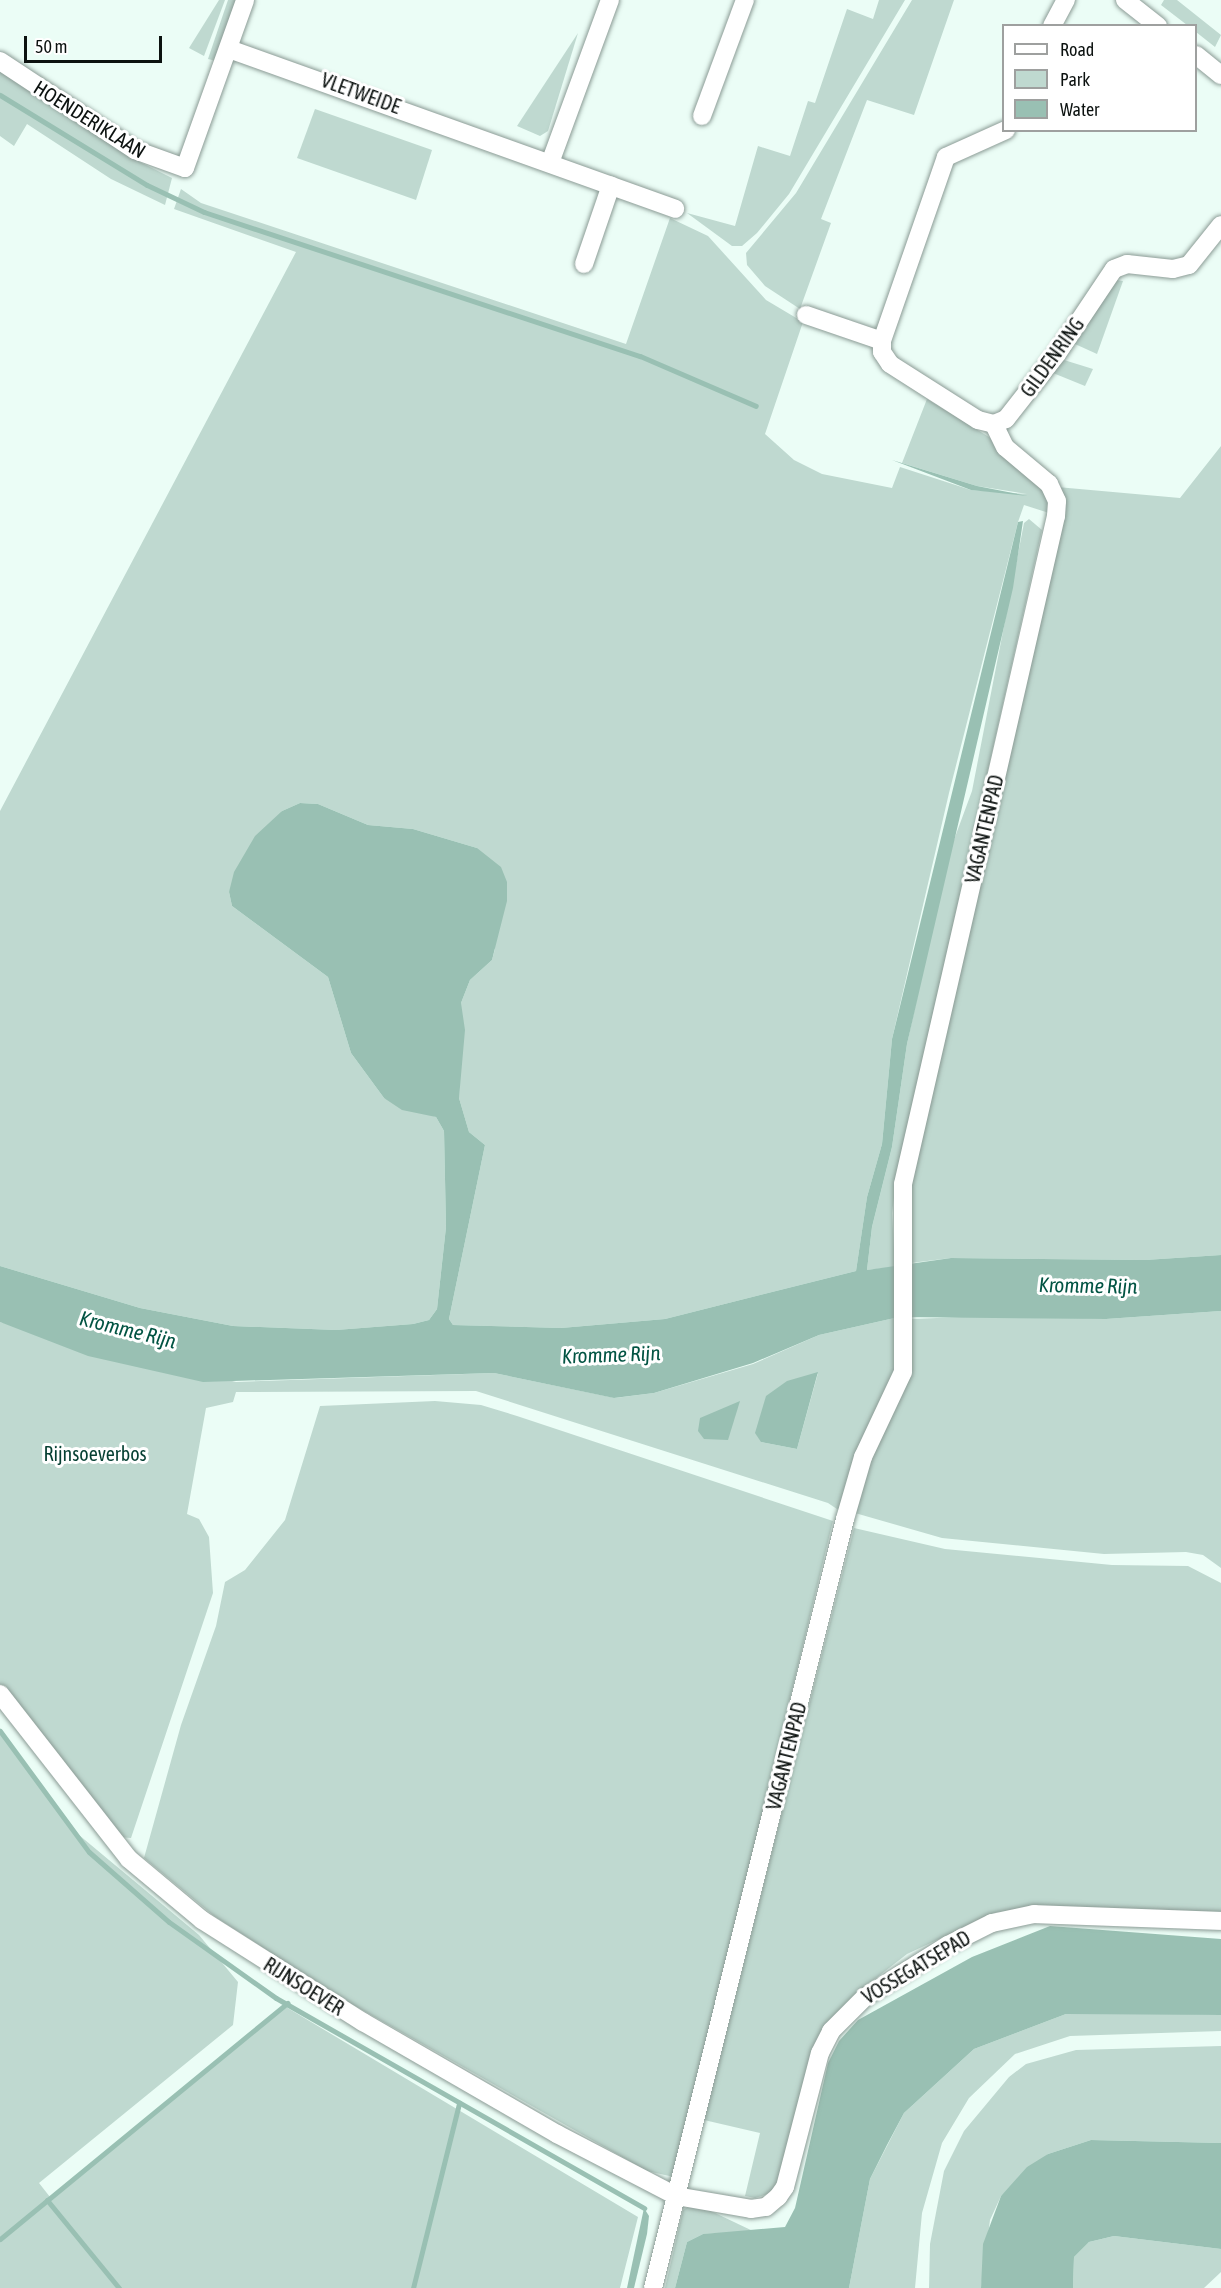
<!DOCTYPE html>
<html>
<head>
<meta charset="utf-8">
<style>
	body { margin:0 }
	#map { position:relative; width:1221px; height:2288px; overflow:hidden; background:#ebfdf6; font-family:"Asap Condensed",sans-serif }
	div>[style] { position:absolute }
	.green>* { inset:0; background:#bfd9d0 }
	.water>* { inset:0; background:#99c0b3 }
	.stream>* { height:5px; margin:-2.5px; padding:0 2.5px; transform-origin:2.5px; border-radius:2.5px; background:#99c0b3 }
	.roads { filter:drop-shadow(0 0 2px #8b9b95) drop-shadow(0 0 2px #8b9b95) }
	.street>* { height:18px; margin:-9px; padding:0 9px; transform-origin:9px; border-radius:9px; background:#fff }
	span { translate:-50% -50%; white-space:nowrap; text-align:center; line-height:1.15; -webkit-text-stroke:6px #fff; paint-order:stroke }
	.street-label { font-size:20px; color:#0c1210 }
	.park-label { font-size:20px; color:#053f32 }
	.water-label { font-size:21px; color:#025443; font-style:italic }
	.legend { position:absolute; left:1002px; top:24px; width:195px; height:108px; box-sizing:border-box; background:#fff; border:2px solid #9ea09f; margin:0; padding:8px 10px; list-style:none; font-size:18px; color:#0c1210 }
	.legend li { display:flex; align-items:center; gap:12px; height:30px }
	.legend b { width:30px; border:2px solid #9ea09f }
	.scale { position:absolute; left:24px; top:36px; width:138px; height:27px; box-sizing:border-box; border:3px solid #0c1210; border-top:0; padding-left:8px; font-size:18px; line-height:21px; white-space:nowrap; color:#0c1210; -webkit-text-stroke:4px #fff; paint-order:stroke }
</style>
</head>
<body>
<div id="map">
	<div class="green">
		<div style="clip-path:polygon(219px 0,225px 0,204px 56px,189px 48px)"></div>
		<div style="clip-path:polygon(228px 0,236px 0,216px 61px,208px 59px)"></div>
		<div style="clip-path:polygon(879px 0,905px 0,789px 194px,757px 233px,742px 246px,732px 246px,687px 213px,735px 226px,758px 146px,790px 156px,808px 101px,815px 103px,847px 9px,873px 19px)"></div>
		<div style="clip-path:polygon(912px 0,954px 0,914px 115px,867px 100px,821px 219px,831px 223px,800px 309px,765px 286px,747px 265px,746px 253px,796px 193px)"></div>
		<div style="clip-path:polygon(1164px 0,1177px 0,1221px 35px,1215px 47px,1196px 32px,1196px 26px,1187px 25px,1161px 5px)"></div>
		<div style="clip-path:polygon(578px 33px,548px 131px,540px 136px,517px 126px)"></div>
		<div style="clip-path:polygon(0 69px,134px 159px,172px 178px,165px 205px,111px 179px,27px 124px,14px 146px,0 136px)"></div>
		<div style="clip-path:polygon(315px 109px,432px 150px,416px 200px,297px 158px)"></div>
		<div style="clip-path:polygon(181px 189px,201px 203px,626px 344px,670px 218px,708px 236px,766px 300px,803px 322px,765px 434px,794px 460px,822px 474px,892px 488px,900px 467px,971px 490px,1027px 494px,977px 486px,902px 463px,927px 399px,989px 437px,1049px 494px,1049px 513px,1024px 505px,1018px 522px,949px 793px,892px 1039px,882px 1144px,867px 1197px,856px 1271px,665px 1319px,561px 1328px,453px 1325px,449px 1319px,485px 1145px,469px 1132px,459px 1098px,461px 1003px,470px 980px,492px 960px,495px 949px,477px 848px,413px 829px,368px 825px,318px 804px,300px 803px,282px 811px,229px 892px,232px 906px,328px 977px,351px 1053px,384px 1098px,436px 1117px,444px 1131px,446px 1227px,437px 1309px,429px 1320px,413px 1324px,336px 1330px,233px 1326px,140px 1308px,0 1266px,0 811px,296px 252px,174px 209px)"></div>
		<div style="clip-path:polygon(1115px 280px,1123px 281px,1097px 354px,1075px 344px)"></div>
		<div style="clip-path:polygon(1064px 360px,1093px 369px,1085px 386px,1053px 373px)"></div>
		<div style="clip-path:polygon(1221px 446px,1221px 1255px,1145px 1260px,951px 1258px,911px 1263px,909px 1194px,1057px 487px,1180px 498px)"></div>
		<div style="clip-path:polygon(1029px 519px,1042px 530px,897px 1174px,892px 1213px,895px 1267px,867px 1270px,872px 1227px,892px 1147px,907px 1044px,948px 856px,972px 791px,1024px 523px)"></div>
		<div style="clip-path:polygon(1221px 1311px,1221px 1568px,1203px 1555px,1186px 1552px,1104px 1554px,942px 1538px,855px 1513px,871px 1459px,907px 1375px,912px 1319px,1011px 1315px,1106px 1319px)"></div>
		<div style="clip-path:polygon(evenodd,899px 1317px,898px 1369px,843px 1513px,828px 1503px,476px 1391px,236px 1392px,233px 1402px,206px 1408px,187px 1514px,199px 1519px,209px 1537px,213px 1593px,131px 1838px,119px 1837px,0 1687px,0 1322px,236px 1382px,494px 1373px,615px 1398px,654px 1393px,753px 1364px,819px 1335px,899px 1317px,818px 1373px,797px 1449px,761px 1442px,818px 1373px)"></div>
		<div style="clip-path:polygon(435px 1401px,481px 1405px,517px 1416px,833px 1521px,674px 2177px,647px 2171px,341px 1998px,214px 1916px,144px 1858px,181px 1725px,216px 1626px,225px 1582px,245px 1570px,285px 1520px,320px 1406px)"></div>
		<div style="clip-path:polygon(854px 1528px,945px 1549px,1112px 1565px,1188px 1566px,1221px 1583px,1221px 1918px,1066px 1909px,997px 1912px,907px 1954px,853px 1996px,827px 2023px,784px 2175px,771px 2193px,755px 2198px,745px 2196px,760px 2133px,704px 2120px)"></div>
		<div style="clip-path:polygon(0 1728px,79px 1835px,199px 1935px,238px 1982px,233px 2025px,39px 2183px,50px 2197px,286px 2007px,638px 2217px,620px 2288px,0 2288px)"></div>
		<div style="clip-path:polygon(1115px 2012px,1221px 2015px,1221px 2031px,1070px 2036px,1015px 2054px,969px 2098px,942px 2143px,922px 2213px,915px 2288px,849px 2288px,870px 2179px,904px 2113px,974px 2049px,1066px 2014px)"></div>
		<div style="clip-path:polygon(1221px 2046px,1221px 2143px,1091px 2140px,1048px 2154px,1001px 2196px,990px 2220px,981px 2288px,929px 2288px,930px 2244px,944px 2171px,964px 2131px,1009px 2077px,1026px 2064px,1076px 2050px)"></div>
		<div style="clip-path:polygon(694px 2203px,755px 2232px,703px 2234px,687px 2242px,675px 2288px,665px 2288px,683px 2210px)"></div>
		<div style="clip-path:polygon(1114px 2236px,1221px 2249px,1221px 2272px,1204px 2288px,1073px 2288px,1074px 2257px,1089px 2242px)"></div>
	</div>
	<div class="water">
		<div style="clip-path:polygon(892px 460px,977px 486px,1028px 496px,971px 490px)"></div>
		<div style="clip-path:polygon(1023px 521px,1013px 588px,907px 1044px,892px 1147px,872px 1227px,867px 1270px,951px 1258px,1145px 1260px,1221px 1255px,1221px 1311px,1106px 1319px,899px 1317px,819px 1335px,753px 1363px,654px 1393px,614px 1398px,494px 1373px,203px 1382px,88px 1356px,0 1322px,0 1266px,140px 1308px,233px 1326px,336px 1330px,413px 1324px,429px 1320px,437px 1309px,446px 1227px,444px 1131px,436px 1117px,402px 1110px,384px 1098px,351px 1053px,328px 977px,232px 906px,229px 892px,234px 872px,255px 836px,282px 811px,300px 803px,318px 804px,368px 825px,413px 829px,477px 848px,501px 867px,507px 882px,507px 901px,492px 960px,470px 980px,461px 1003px,465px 1030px,459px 1098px,469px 1132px,485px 1145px,449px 1319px,453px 1325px,561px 1328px,665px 1319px,856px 1271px,867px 1197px,882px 1144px,892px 1039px,1018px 522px)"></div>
		<div style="clip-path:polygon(818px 1372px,797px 1449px,761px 1442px,755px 1433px,766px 1396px,787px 1381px)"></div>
		<div style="clip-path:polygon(740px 1401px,728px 1440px,704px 1439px,698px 1431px,700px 1418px)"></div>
		<div style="clip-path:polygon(1050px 1926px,1221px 1939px,1221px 2015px,1066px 2014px,974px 2049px,904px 2113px,887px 2145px,870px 2179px,849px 2288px,675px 2288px,687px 2242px,703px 2234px,785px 2227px,795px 2208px,828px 2063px,839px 2041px,858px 2020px,972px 1957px)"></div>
		<div style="clip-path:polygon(1091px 2140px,1221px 2143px,1221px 2249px,1114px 2236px,1089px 2242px,1074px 2257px,1073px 2288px,981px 2288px,983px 2244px,1001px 2196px,1027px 2167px,1048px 2154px)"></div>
		<div style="clip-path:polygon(644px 2208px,649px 2216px,647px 2234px,634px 2288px,627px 2288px)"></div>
	</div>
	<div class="stream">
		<div style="left:0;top:95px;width:172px;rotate:31.5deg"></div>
		<div style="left:147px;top:185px;width:63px;rotate:25.3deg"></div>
		<div style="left:204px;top:212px;width:459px;rotate:18.3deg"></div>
		<div style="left:640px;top:356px;width:126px;rotate:23.3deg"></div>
		<div style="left:0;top:1731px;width:150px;rotate:53.7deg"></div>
		<div style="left:89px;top:1852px;width:106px;rotate:41.2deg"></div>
		<div style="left:169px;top:1922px;width:131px;rotate:35.4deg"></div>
		<div style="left:276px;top:1998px;width:424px;rotate:29.7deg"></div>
		<div style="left:47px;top:2200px;width:114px;rotate:50.7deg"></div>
		<div style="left:0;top:2239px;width:372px;rotate:-39.4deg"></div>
		<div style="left:413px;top:2288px;width:191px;rotate:-76deg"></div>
	</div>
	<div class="roads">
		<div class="street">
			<div style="left:1125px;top:0;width:42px;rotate:38.2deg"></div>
			<div style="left:1052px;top:26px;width:30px;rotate:-62deg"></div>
			<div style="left:229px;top:49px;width:474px;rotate:19.7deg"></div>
			<div style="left:1196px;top:55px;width:32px;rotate:39deg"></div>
			<div style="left:0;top:61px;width:162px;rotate:33.4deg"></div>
			<div style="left:135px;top:150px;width:53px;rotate:19.8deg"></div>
			<div style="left:185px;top:168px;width:178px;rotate:-70.3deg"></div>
			<div style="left:702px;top:116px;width:124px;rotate:-69.7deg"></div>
			<div style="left:1006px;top:130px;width:66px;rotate:155.8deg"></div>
			<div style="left:946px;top:157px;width:195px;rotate:109.2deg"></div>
			<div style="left:882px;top:341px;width:11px;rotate:90deg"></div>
			<div style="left:882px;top:352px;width:14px;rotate:56deg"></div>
			<div style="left:890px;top:364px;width:104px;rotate:32.5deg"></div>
			<div style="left:978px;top:420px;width:16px;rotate:14deg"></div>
			<div style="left:994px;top:424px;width:13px;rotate:-23deg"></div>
			<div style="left:1006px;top:419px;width:83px;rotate:-51.9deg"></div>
			<div style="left:1057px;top:354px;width:102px;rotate:-56.2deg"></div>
			<div style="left:1114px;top:269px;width:14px;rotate:-21deg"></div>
			<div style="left:1127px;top:264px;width:46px;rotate:6.2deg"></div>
			<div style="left:1173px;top:269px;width:16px;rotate:-14deg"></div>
			<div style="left:1189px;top:265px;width:51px;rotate:-51.3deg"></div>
			<div style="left:550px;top:163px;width:174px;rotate:-69.8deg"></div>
			<div style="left:584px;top:264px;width:83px;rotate:-71.1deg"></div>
			<div style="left:806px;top:315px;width:80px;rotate:18.9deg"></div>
			<div style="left:0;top:1694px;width:209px;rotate:52deg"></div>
			<div style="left:129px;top:1859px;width:95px;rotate:39.9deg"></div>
			<div style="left:202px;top:1920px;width:191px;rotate:32.4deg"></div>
			<div style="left:363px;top:2022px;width:224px;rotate:30deg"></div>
			<div style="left:557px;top:2134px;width:134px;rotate:27.5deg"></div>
			<div style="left:676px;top:2196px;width:76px;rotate:9.8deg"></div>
			<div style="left:751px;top:2209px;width:15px;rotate:-8deg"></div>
			<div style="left:766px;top:2207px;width:16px;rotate:-40deg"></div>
			<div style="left:778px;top:2197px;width:12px;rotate:-55deg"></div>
			<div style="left:785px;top:2187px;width:138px;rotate:-75.4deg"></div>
			<div style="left:820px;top:2053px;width:25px;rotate:-63deg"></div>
			<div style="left:831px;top:2031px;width:48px;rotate:-45deg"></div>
			<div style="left:865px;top:1997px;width:98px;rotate:-32.1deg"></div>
			<div style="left:948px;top:1945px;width:49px;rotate:-26.6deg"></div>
			<div style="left:992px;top:1923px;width:43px;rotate:-12.1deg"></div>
			<div style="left:1034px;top:1914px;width:187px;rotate:2.1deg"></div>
			<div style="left:653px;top:2288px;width:793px;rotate:-75.98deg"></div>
			<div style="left:845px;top:1519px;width:65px;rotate:-73.8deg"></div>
			<div style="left:863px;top:1457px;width:94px;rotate:-64.8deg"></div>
			<div style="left:903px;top:1372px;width:188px;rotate:-90deg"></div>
			<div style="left:903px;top:1184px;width:685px;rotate:-77.1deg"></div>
			<div style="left:1056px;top:516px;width:15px;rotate:-86deg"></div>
			<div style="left:1057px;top:501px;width:19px;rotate:-115deg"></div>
			<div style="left:1049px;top:484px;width:57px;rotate:-139.9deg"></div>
			<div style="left:1005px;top:447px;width:25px;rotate:-116deg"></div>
		</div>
	</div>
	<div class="street-label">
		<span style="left:361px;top:93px;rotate:20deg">VLETWEIDE</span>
		<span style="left:90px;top:119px;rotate:32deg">HOENDERIKLAAN</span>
		<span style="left:1052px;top:357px;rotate:-54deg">GILDENRING</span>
		<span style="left:984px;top:829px;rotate:-77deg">VAGANTENPAD</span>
		<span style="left:786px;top:1756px;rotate:-76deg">VAGANTENPAD</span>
		<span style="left:916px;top:1967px;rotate:-31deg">VOSSEGATSEPAD</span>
		<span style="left:304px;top:1986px;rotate:32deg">RIJNSOEVER</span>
	</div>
	<div class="park-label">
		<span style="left:95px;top:1453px">Rijnsoeverbos</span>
	</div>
	<div class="water-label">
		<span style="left:1088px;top:1285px;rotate:1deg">Kromme Rijn</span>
		<span style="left:128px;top:1329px;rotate:14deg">Kromme Rijn</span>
		<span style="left:611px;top:1354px;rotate:-2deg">Kromme Rijn</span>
	</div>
	<ul class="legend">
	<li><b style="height:8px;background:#fff"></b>Road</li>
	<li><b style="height:16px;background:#bfd9d0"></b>Park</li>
	<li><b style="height:16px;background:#99c0b3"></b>Water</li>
	</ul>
	<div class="scale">50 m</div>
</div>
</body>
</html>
